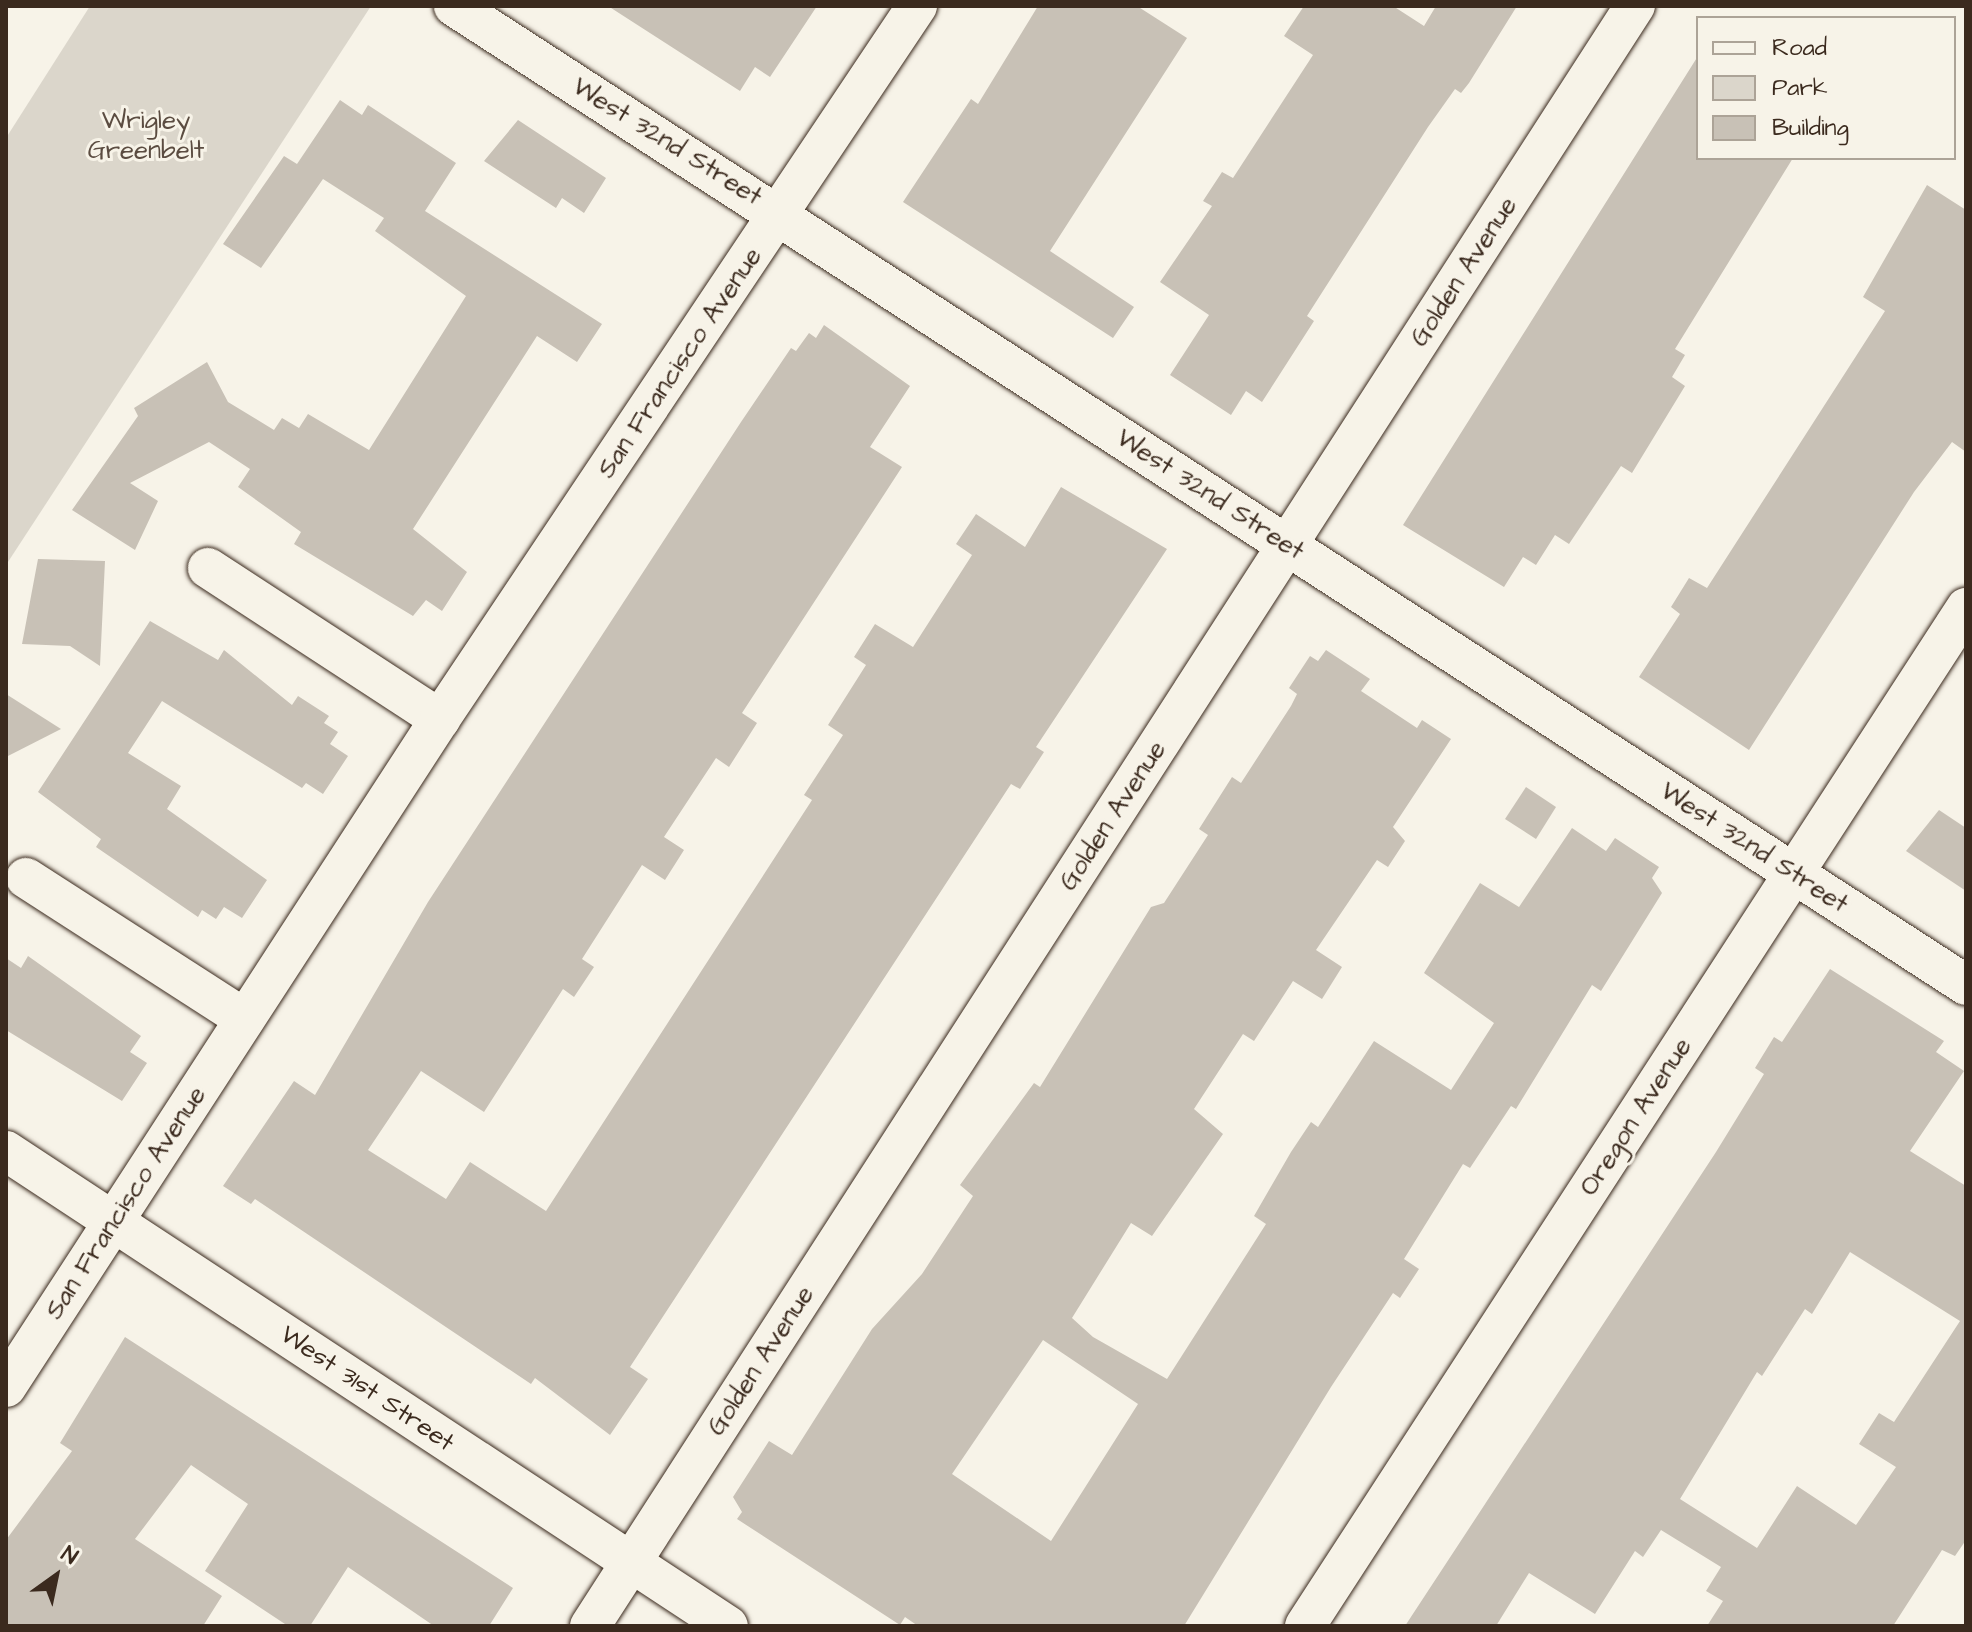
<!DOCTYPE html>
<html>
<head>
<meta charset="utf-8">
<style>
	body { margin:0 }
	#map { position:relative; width:1972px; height:1632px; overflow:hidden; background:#f7f3e8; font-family:"Architects Daughter",sans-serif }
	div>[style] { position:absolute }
	.green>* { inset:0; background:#dbd6cb }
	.building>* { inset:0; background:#c8c1b6 }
	.roads { filter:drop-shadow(0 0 2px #3b2a1e) drop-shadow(0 0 2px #3b2a1e) }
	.minor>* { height:40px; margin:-20px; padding:0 20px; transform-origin:20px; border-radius:20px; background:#f7f3e8 }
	span { translate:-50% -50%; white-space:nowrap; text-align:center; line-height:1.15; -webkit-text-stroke:6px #f7f3e8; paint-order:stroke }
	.park-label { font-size:26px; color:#5b4c41 }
	.street-label { font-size:26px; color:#3b2a1e }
	.frame { position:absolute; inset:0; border:8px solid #3b2a1e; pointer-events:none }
	.legend { position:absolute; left:1696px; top:16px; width:260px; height:144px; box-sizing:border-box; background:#f7f3e8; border:2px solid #aca397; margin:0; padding:10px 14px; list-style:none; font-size:24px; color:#3b2a1e }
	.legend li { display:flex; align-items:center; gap:16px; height:40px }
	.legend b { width:40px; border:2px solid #aca397 }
	.north { position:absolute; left:16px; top:1536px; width:80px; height:80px; -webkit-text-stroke:6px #f7f3e8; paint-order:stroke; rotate:33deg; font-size:22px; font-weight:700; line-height:32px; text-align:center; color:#3b2a1e }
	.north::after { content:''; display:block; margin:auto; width:28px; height:36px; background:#3b2a1e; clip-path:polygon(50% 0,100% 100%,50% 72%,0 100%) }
</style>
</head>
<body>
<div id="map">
	<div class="green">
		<div style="clip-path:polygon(90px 6px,371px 6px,6px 565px,6px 138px)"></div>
	</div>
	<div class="building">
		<div style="clip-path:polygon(608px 6px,817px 6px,770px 77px,755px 67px,740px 91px)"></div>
		<div style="clip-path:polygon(1038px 6px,1137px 6px,1187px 38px,1050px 251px,1134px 307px,1113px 338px,903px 202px,971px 99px,978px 104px)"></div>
		<div style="clip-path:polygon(1304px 6px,1393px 6px,1424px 26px,1436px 6px,1517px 6px,1469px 83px,1461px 93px,1455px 89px,1428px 127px,1307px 316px,1314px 321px,1262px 402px,1246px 391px,1231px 415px,1170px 375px,1209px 315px,1160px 282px,1212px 206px,1203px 201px,1222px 172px,1233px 178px,1313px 55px,1284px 36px)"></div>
		<div style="clip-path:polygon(1698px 56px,1698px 158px,1793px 158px,1675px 349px,1685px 355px,1672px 377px,1685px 386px,1632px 473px,1621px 466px,1569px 544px,1555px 535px,1536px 565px,1523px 557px,1504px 587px,1403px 525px)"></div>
		<div style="clip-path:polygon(340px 100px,362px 115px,368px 105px,456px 163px,425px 211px,602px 324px,577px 362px,537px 336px,413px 529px,467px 572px,442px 611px,426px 600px,413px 616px,294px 544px,301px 532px,238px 487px,250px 469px,209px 442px,130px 483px,158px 501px,135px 550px,72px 510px,138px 416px,134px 408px,207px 362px,228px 402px,274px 430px,282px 418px,299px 428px,308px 414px,369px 450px,466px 296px,375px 231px,384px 218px,323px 179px,261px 268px,223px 244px,284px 156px,297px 164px)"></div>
		<div style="clip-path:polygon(518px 120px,606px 178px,584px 213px,562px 198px,556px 208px,484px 161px)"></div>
		<div style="clip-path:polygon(1927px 185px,1966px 210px,1966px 452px,1952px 442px,1914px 492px,1749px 750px,1639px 677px,1680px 614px,1671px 607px,1689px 578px,1707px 588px,1885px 311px,1863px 297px)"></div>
		<div style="clip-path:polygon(824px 325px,910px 386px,870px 447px,902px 467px,742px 713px,757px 723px,729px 767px,716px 758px,664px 837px,684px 850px,665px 880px,642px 865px,582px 959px,594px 967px,574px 997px,563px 989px,484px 1112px,421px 1071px,368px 1150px,446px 1199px,470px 1162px,546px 1211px,812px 800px,804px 795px,843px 735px,828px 725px,866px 665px,854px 657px,875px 624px,913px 647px,972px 555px,956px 544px,976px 514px,1025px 547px,1061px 487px,1167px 549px,1036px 747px,1044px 752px,1020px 789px,1011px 784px,630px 1367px,648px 1379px,610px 1435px,535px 1378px,531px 1384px,255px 1199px,251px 1204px,223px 1186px,294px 1081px,315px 1095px,428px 902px,741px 422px,791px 348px,796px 351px,809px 333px,816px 338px)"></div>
		<div style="clip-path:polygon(38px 559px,105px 561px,100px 666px,70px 646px,22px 644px)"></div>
		<div style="clip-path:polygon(150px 621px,218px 660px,224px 650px,292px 705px,298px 696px,329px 716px,324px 723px,338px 732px,330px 744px,348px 756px,323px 794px,306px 783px,302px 788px,162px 701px,128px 753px,181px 786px,167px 809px,267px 880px,242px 918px,224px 907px,216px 919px,202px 910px,198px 917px,96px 847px,101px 839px,38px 792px)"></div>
		<div style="clip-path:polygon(evenodd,1326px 650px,1370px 679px,1361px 691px,1417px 728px,1422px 720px,1451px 739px,1393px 827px,1405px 841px,1388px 867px,1377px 860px,1316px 950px,1342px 967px,1322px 999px,1293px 981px,1254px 1041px,1243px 1034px,1194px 1109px,1223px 1134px,1152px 1236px,1131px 1223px,1072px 1318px,1093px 1337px,1167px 1379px,1266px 1224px,1254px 1216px,1291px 1152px,1311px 1122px,1318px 1127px,1374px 1041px,1451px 1090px,1494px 1023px,1424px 973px,1480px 883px,1519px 907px,1572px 828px,1606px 851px,1615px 838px,1659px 867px,1652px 878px,1662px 893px,1601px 991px,1592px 985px,1516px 1109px,1511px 1106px,1470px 1168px,1463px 1164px,1404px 1259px,1419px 1269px,1400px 1298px,1393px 1293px,1331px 1387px,1184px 1626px,918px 1626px,905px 1617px,900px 1625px,737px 1519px,742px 1512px,733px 1497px,769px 1441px,792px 1455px,872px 1329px,922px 1274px,973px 1196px,960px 1185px,1034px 1083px,1040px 1087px,1151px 907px,1164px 903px,1208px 835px,1199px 829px,1232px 777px,1241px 783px,1291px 706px,1297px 694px,1289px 688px,1310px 656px,1318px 661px,1326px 650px,1043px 1340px,1138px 1404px,1051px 1541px,952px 1474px,1043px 1340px)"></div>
		<div style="clip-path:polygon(6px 694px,61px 729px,6px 757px)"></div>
		<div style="clip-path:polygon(1526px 787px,1556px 807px,1536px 839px,1505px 819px)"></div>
		<div style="clip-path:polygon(1939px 810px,1966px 828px,1966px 891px,1906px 851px)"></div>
		<div style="clip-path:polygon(28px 956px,141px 1036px,130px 1052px,147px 1063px,122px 1101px,6px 1030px,6px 958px,21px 968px)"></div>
		<div style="clip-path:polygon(evenodd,1830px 969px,1944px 1041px,1936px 1052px,1964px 1071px,1910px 1151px,1966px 1186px,1966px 1540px,1955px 1556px,1942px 1550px,1893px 1626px,1707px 1626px,1723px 1601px,1706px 1591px,1721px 1567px,1661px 1530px,1643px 1557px,1635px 1551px,1595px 1614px,1529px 1573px,1496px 1626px,1405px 1626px,1716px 1152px,1764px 1074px,1755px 1068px,1774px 1037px,1782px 1042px,1830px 969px,1850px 1252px,1960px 1321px,1894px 1422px,1879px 1413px,1859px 1444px,1896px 1467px,1856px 1525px,1797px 1486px,1757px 1548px,1680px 1499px,1757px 1372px,1762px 1376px,1805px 1309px,1812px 1314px,1850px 1252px)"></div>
		<div style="clip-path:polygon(125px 1337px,513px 1588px,489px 1626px,434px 1626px,348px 1567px,310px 1626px,288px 1626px,205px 1571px,248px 1504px,191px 1465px,135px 1539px,222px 1596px,203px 1626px,6px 1626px,6px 1540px,72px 1451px,60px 1443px)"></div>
	</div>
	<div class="roads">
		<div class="minor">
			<div style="left:454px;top:6px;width:1801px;rotate:32.92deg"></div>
			<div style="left:208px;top:568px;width:277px;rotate:33.1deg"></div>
			<div style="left:26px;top:878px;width:260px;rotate:32.8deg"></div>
			<div style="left:6px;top:1151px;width:864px;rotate:33.34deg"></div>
			<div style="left:6px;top:1387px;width:797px;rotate:-56.99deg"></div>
			<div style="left:440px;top:719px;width:858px;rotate:-56.22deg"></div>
			<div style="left:590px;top:1626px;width:1928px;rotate:-57.18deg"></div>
			<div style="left:1305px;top:1626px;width:1214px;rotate:-57deg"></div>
		</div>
	</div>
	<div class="park-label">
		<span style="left:146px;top:136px">Wrigley<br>Greenbelt</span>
	</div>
	<div class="street-label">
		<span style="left:667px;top:142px;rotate:32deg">West 32nd Street</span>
		<span style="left:1464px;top:272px;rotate:-57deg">Golden Avenue</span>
		<span style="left:680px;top:363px;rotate:-56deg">San Francisco Avenue</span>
		<span style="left:1210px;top:495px;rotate:33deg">West 32nd Street</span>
		<span style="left:1113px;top:816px;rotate:-57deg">Golden Avenue</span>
		<span style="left:1754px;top:848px;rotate:33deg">West 32nd Street</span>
		<span style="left:1636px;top:1117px;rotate:-57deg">Oregon Avenue</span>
		<span style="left:126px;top:1203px;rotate:-57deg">San Francisco Avenue</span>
		<span style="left:761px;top:1361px;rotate:-57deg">Golden Avenue</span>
		<span style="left:367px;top:1389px;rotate:34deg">West 31st Street</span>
	</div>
	<div class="frame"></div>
	<ul class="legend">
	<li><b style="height:10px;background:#f7f3e8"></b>Road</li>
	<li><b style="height:22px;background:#dbd6cb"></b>Park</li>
	<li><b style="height:22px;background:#c8c1b6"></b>Building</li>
	</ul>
	<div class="north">N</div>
</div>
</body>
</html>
